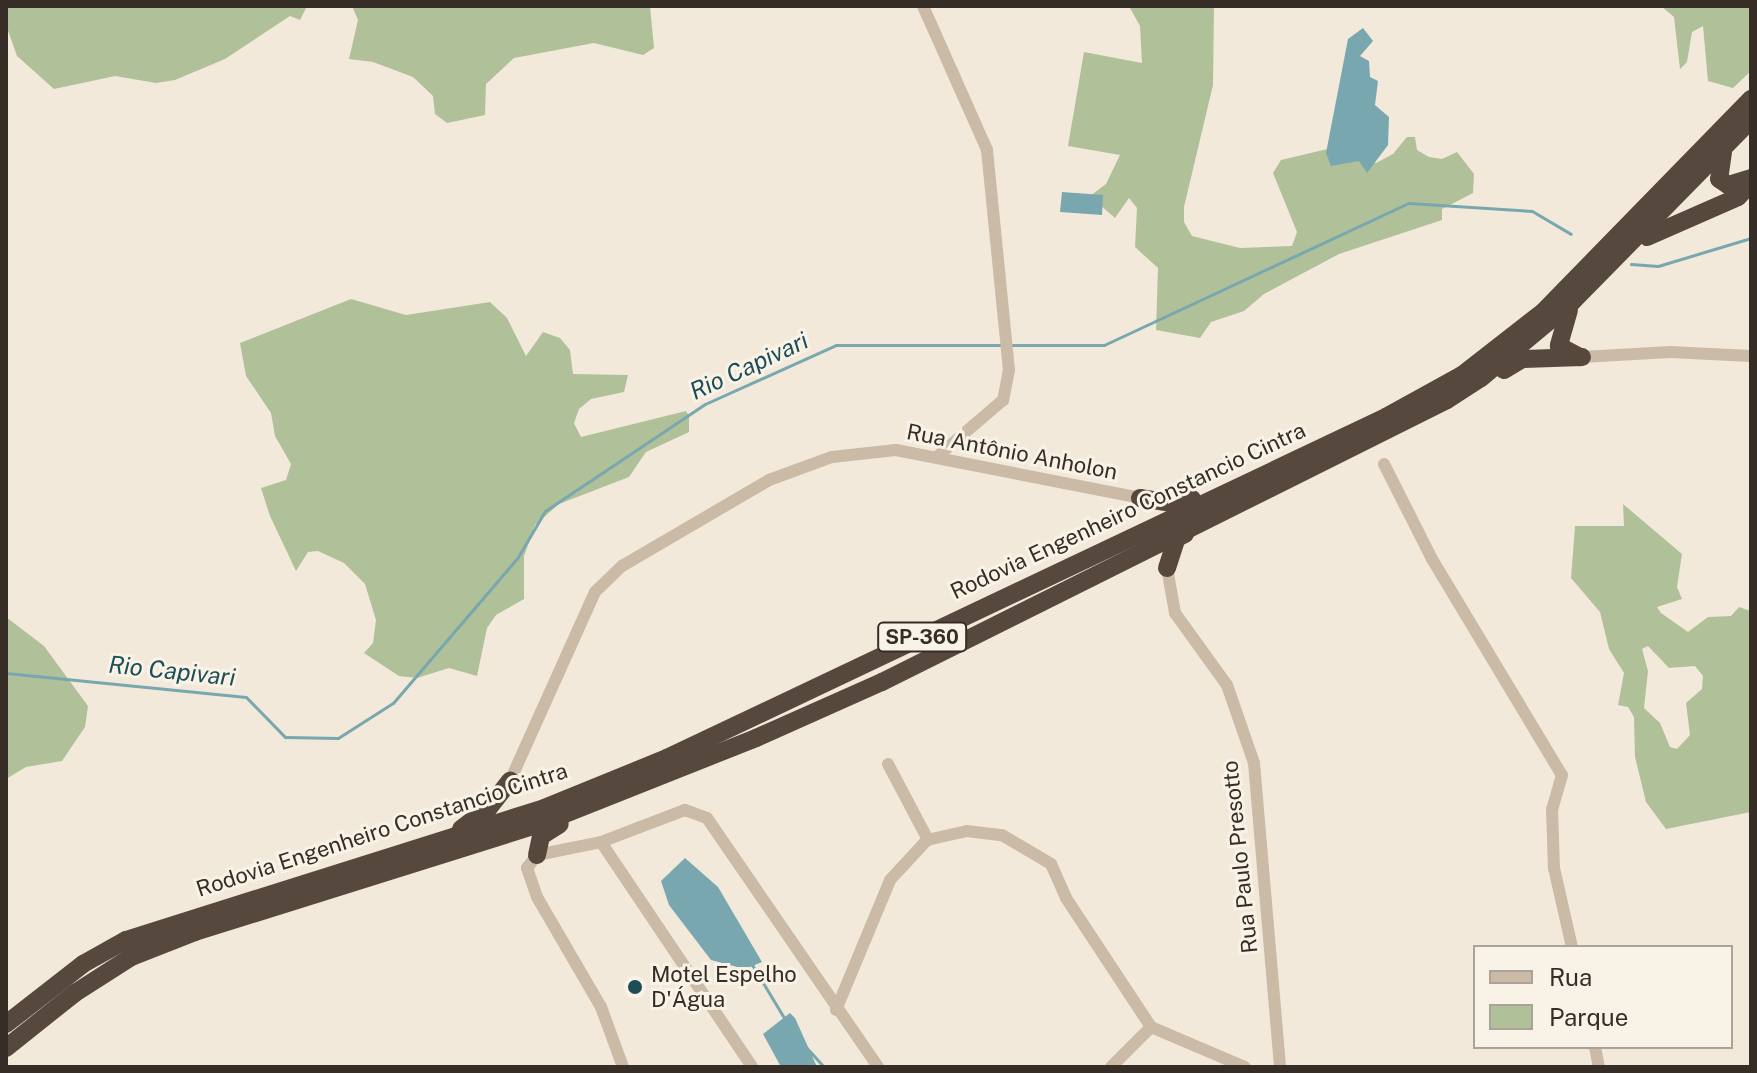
<!DOCTYPE html>
<html>
<head>
<meta charset="utf-8">
<style>
	body { margin:0 }
	#map { position:relative; width:1757px; height:1073px; overflow:hidden; background:#f2e9da; font-family:"Public Sans",sans-serif }
	div>[style] { position:absolute }
	.green>* { inset:0; background:#b0c19a }
	.water>* { inset:0; background:#79a7af }
	.stream>* { height:3px; margin:-1.5px; padding:0 1.5px; transform-origin:1.5px; border-radius:1.5px; background:#79a7af }
	.minor>* { height:12px; margin:-6px; padding:0 6px; transform-origin:6px; border-radius:6px; background:#cabaa6 }
	.highway>* { height:18px; margin:-9px; padding:0 9px; transform-origin:9px; border-radius:9px; background:#57483e }
	.dots>* { width:22px; height:22px; translate:-50% -50%; box-sizing:border-box; border:4px solid #f9f2e6; border-radius:50% }
	span { translate:-50% -50%; white-space:nowrap; text-align:center; line-height:1.15; -webkit-text-stroke:6px #f9f2e6; paint-order:stroke }
	.shield-label span { padding:2px 6px; background:#f9f2e6; border:2px solid; border-radius:6px; -webkit-text-stroke-width:0 }
	.shield-label { font-size:20px; color:#362d27; font-weight:700 }
	.street-label { font-size:22px; color:#362d27 }
	.poi-label { font-size:22px; color:#362d27 }
	.left { translate:0 -50%; text-align:left }
	.water-label { font-size:24px; color:#1c4e57; font-style:italic }
	.frame { position:absolute; inset:0; border:8px solid #362d27; pointer-events:none }
	.legend { position:absolute; left:1473px; top:945px; width:260px; height:104px; box-sizing:border-box; background:#f9f2e6; border:2px solid #aba39a; margin:0; padding:10px 14px; list-style:none; font-size:24px; color:#362d27 }
	.legend li { display:flex; align-items:center; gap:16px; height:40px }
	.legend b { width:40px; border:2px solid #aba39a }
</style>
</head>
<body>
<div id="map">
	<div class="green">
		<div style="clip-path:polygon(6px 6px,307px 6px,300px 20px,290px 16px,225px 59px,175px 80px,156px 83px,115px 76px,54px 89px,17px 56px,6px 25px)"></div>
		<div style="clip-path:polygon(352px 6px,650px 6px,654px 48px,643px 55px,594px 43px,514px 58px,486px 84px,485px 115px,447px 123px,435px 114px,433px 96px,413px 77px,373px 62px,349px 59px,358px 20px)"></div>
		<div style="clip-path:polygon(1129px 6px,1214px 6px,1213px 85px,1184px 207px,1184px 222px,1192px 236px,1240px 248px,1292px 246px,1297px 232px,1273px 173px,1281px 160px,1332px 148px,1376px 163px,1393px 154px,1407px 137px,1415px 137px,1417px 150px,1429px 157px,1442px 159px,1457px 152px,1474px 174px,1473px 193px,1442px 209px,1442px 220px,1339px 254px,1264px 294px,1244px 311px,1211px 322px,1200px 338px,1156px 330px,1158px 268px,1135px 247px,1137px 208px,1129px 198px,1115px 218px,1090px 196px,1106px 184px,1120px 155px,1068px 146px,1084px 52px,1142px 63px,1140px 26px)"></div>
		<div style="clip-path:polygon(1661px 6px,1751px 6px,1751px 71px,1733px 88px,1708px 81px,1703px 26px,1692px 32px,1687px 62px,1680px 69px,1674px 17px)"></div>
		<div style="clip-path:polygon(351px 299px,406px 315px,490px 302px,507px 318px,526px 356px,543px 332px,560px 338px,570px 350px,573px 374px,628px 375px,624px 392px,591px 399px,579px 409px,574px 423px,581px 437px,686px 411px,689px 416px,689px 432px,646px 452px,629px 477px,559px 504px,535px 525px,524px 556px,524px 599px,496px 615px,487px 628px,477px 676px,449px 668px,417px 678px,399px 676px,364px 653px,373px 643px,376px 620px,365px 584px,344px 563px,318px 551px,308px 552px,296px 571px,270px 516px,261px 488px,286px 480px,291px 464px,275px 436px,271px 413px,246px 376px,240px 343px)"></div>
		<div style="clip-path:polygon(evenodd,1623px 504px,1682px 554px,1677px 587px,1682px 599px,1657px 607px,1661px 613px,1688px 632px,1708px 617px,1731px 616px,1739px 607px,1751px 611px,1751px 812px,1666px 829px,1646px 802px,1635px 757px,1634px 717px,1628px 707px,1618px 705px,1624px 673px,1609px 649px,1600px 612px,1571px 578px,1575px 526px,1624px 526px,1623px 504px,1648px 646px,1669px 668px,1695px 666px,1703px 676px,1702px 689px,1686px 703px,1690px 735px,1677px 749px,1670px 747px,1660px 723px,1644px 708px,1648px 671px,1642px 649px,1648px 646px)"></div>
		<div style="clip-path:polygon(6px 617px,44px 646px,88px 706px,85px 727px,62px 761px,26px 767px,6px 779px)"></div>
	</div>
	<div class="water">
		<div style="clip-path:polygon(1363px 28px,1373px 41px,1360px 56px,1369px 61px,1370px 77px,1378px 81px,1375px 105px,1389px 117px,1388px 145px,1367px 173px,1359px 161px,1331px 166px,1326px 153px,1348px 39px)"></div>
		<div style="clip-path:polygon(1062px 192px,1103px 195px,1102px 215px,1060px 212px)"></div>
		<div style="clip-path:polygon(685px 858px,718px 887px,762px 962px,745px 969px,711px 960px,669px 905px,661px 881px)"></div>
		<div style="clip-path:polygon(790px 1013px,795px 1018px,817px 1067px,781px 1067px,763px 1034px)"></div>
	</div>
	<div class="stream">
		<div style="left:1631px;top:264px;width:27px;rotate:4deg"></div>
		<div style="left:1658px;top:266px;width:97px;rotate:-16.8deg"></div>
		<div style="left:1009px;top:345px;width:95px"></div>
		<div style="left:1104px;top:345px;width:336px;rotate:-25deg"></div>
		<div style="left:1409px;top:203px;width:123px;rotate:3.7deg"></div>
		<div style="left:1532px;top:211px;width:45px;rotate:30.5deg"></div>
		<div style="left:6px;top:673px;width:241px;rotate:5.7deg"></div>
		<div style="left:246px;top:697px;width:56px;rotate:45.7deg"></div>
		<div style="left:285px;top:737px;width:53px;rotate:1.1deg"></div>
		<div style="left:338px;top:738px;width:65px;rotate:-32.5deg"></div>
		<div style="left:393px;top:703px;width:192px;rotate:-49.4deg"></div>
		<div style="left:518px;top:557px;width:53px;rotate:-59.6deg"></div>
		<div style="left:545px;top:511px;width:192px;rotate:-33.8deg"></div>
		<div style="left:705px;top:404px;width:144px;rotate:-24.2deg"></div>
		<div style="left:836px;top:345px;width:165px"></div>
		<div style="left:751px;top:963px;width:68px;rotate:58.9deg"></div>
		<div style="left:805px;top:1046px;width:28px;rotate:48deg"></div>
	</div>
	<div class="minor">
		<div style="left:923px;top:6px;width:158px;rotate:66deg"></div>
		<div style="left:987px;top:150px;width:221px;rotate:84.3deg"></div>
		<div style="left:1009px;top:370px;width:31px;rotate:101deg"></div>
		<div style="left:1003px;top:400px;width:84px;rotate:139.3deg"></div>
		<div style="left:1582px;top:357px;width:88px;rotate:-3.3deg"></div>
		<div style="left:1670px;top:352px;width:81px;rotate:2.8deg"></div>
		<div style="left:1384px;top:464px;width:106px;rotate:63.2deg"></div>
		<div style="left:1432px;top:559px;width:252px;rotate:59deg"></div>
		<div style="left:1562px;top:775px;width:35px;rotate:106deg"></div>
		<div style="left:1552px;top:809px;width:59px;rotate:88.1deg"></div>
		<div style="left:1554px;top:868px;width:81px;rotate:77.2deg"></div>
		<div style="left:1167px;top:568px;width:46px;rotate:79.9deg"></div>
		<div style="left:1175px;top:613px;width:89px;rotate:54.2deg"></div>
		<div style="left:1227px;top:685px;width:83px;rotate:70.9deg"></div>
		<div style="left:1254px;top:763px;width:305px;rotate:85.1deg"></div>
		<div style="left:888px;top:764px;width:86px;rotate:62.2deg"></div>
		<div style="left:510px;top:781px;width:207px;rotate:-65.8deg"></div>
		<div style="left:595px;top:592px;width:37px;rotate:-44deg"></div>
		<div style="left:622px;top:566px;width:170px;rotate:-30.3deg"></div>
		<div style="left:769px;top:480px;width:67px;rotate:-20.1deg"></div>
		<div style="left:832px;top:457px;width:64px;rotate:-6.2deg"></div>
		<div style="left:896px;top:450px;width:249px;rotate:11.1deg"></div>
		<div style="left:601px;top:842px;width:271px;rotate:56.1deg"></div>
		<div style="left:836px;top:1010px;width:141px;rotate:-67.4deg"></div>
		<div style="left:890px;top:880px;width:54px;rotate:-47.2deg"></div>
		<div style="left:927px;top:840px;width:41px;rotate:-12.7deg"></div>
		<div style="left:967px;top:831px;width:35px;rotate:7deg"></div>
		<div style="left:1002px;top:835px;width:57px;rotate:30.6deg"></div>
		<div style="left:1051px;top:864px;width:37px;rotate:66deg"></div>
		<div style="left:1066px;top:898px;width:154px;rotate:56.6deg"></div>
		<div style="left:1151px;top:1027px;width:102px;rotate:23.1deg"></div>
		<div style="left:1595px;top:1047px;width:20px;rotate:79deg"></div>
		<div style="left:623px;top:1067px;width:64px;rotate:-110.1deg"></div>
		<div style="left:601px;top:1007px;width:127px;rotate:-120.2deg"></div>
		<div style="left:537px;top:897px;width:31px;rotate:-109deg"></div>
		<div style="left:527px;top:868px;width:16px;rotate:-52deg"></div>
		<div style="left:537px;top:855px;width:65px;rotate:-11.5deg"></div>
		<div style="left:601px;top:842px;width:90px;rotate:-20.9deg"></div>
		<div style="left:685px;top:810px;width:23px;rotate:20deg"></div>
		<div style="left:707px;top:818px;width:302px;rotate:55.5deg"></div>
		<div style="left:1111px;top:1067px;width:57px;rotate:-45deg"></div>
	</div>
	<div class="highway">
		<div style="left:1723px;top:152px;width:27px;rotate:98deg"></div>
		<div style="left:1719px;top:179px;width:11px;rotate:34deg"></div>
		<div style="left:1728px;top:185px;width:24px;rotate:-17deg"></div>
		<div style="left:1647px;top:237px;width:99px;rotate:-23.7deg"></div>
		<div style="left:1738px;top:197px;width:19px;rotate:-47deg"></div>
		<div style="left:1569px;top:310px;width:37px;rotate:106deg"></div>
		<div style="left:1559px;top:346px;width:24px;rotate:28deg"></div>
		<div style="left:1504px;top:370px;width:21px;rotate:-31deg"></div>
		<div style="left:1522px;top:359px;width:60px;rotate:-1.9deg"></div>
		<div style="left:1140px;top:498px;width:37px;rotate:9deg"></div>
		<div style="left:1177px;top:504px;width:16px;rotate:-18deg"></div>
		<div style="left:1167px;top:568px;width:32px;rotate:-72deg"></div>
		<div style="left:1177px;top:538px;width:9px;rotate:-27deg"></div>
		<div style="left:461px;top:829px;width:34px;rotate:-37deg"></div>
		<div style="left:488px;top:809px;width:36px;rotate:-52deg"></div>
		<div style="left:537px;top:855px;width:19px;rotate:-78deg"></div>
		<div style="left:541px;top:836px;width:22px;rotate:-32deg"></div>
		<div style="left:6px;top:1024px;width:98px;rotate:-37.9deg"></div>
		<div style="left:83px;top:964px;width:49px;rotate:-29.2deg"></div>
		<div style="left:126px;top:940px;width:438px;rotate:-17.5deg"></div>
		<div style="left:544px;top:808px;width:133px;rotate:-22.1deg"></div>
		<div style="left:667px;top:758px;width:796px;rotate:-25.37deg"></div>
		<div style="left:1386px;top:417px;width:87px;rotate:-28.9deg"></div>
		<div style="left:1462px;top:375px;width:103px;rotate:-37.9deg"></div>
		<div style="left:1543px;top:312px;width:298px;rotate:-45.7deg"></div>
		<div style="left:6px;top:1048px;width:88px;rotate:-38.6deg"></div>
		<div style="left:75px;top:993px;width:67px;rotate:-32.7deg"></div>
		<div style="left:131px;top:957px;width:69px;rotate:-21.3deg"></div>
		<div style="left:195px;top:932px;width:367px;rotate:-17.4deg"></div>
		<div style="left:545px;top:822px;width:227px;rotate:-21.7deg"></div>
		<div style="left:756px;top:738px;width:138px;rotate:-24deg"></div>
		<div style="left:882px;top:682px;width:631px;rotate:-26.52deg"></div>
		<div style="left:1447px;top:400px;width:40px;rotate:-32.9deg"></div>
		<div style="left:1481px;top:378px;width:120px;rotate:-39.9deg"></div>
		<div style="left:1573px;top:301px;width:254px;rotate:-45.5deg"></div>
	</div>
	<div class="dots">
		<div style="left:635px;top:987px;background:#1c4e57"></div>
	</div>
	<div class="shield-label">
		<span style="left:922px;top:637px">SP-360</span>
	</div>
	<div class="street-label">
		<span style="left:1012px;top:452px;rotate:11deg">Rua Antônio Anholon</span>
		<span style="left:1128px;top:511px;rotate:-25deg">Rodovia Engenheiro Constancio Cintra</span>
		<span style="left:382px;top:830px;rotate:-18deg">Rodovia Engenheiro Constancio Cintra</span>
		<span style="left:1240px;top:857px;rotate:-96deg">Rua Paulo Presotto</span>
	</div>
	<div class="poi-label">
		<span class="left" style="left:651px;top:987px">Motel Espelho<br>D'Água</span>
	</div>
	<div class="water-label">
		<span style="left:749px;top:366px;rotate:-25deg">Rio Capivari</span>
		<span style="left:172px;top:671px;rotate:6deg">Rio Capivari</span>
	</div>
	<div class="frame"></div>
	<ul class="legend">
	<li><b style="height:10px;background:#cabaa6"></b>Rua</li>
	<li><b style="height:22px;background:#b0c19a"></b>Parque</li>
	</ul>
</div>
</body>
</html>
